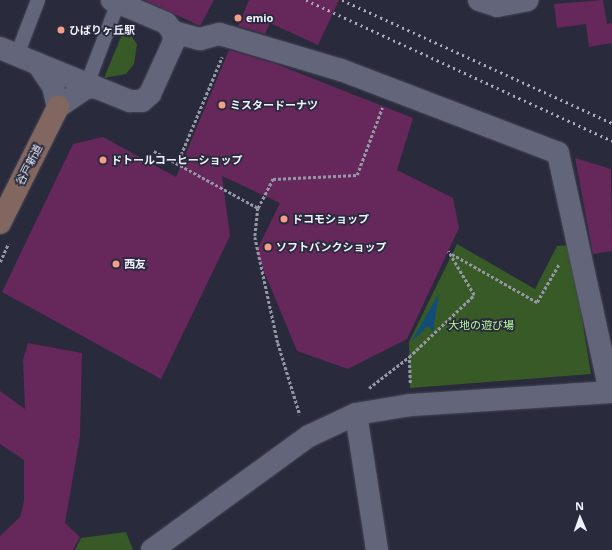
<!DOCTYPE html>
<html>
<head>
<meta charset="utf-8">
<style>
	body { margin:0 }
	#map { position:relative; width:612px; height:550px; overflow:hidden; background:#292a3c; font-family:"Noto Sans","Noto Sans JP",sans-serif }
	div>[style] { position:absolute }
	.green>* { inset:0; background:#375a26 }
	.water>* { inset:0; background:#124d77 }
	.building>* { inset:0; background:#66275b }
	.path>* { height:2.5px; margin-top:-1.25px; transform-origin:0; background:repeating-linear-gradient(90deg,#9697a6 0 3px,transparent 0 5px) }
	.roads { filter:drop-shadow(0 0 1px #474858) drop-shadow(0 0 1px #474858) }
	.lane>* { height:14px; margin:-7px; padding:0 7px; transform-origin:7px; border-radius:7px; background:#63657a }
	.street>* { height:22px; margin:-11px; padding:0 11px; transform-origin:11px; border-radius:11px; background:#63657a }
	.secondary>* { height:22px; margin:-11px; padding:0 11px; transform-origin:11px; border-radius:11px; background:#826760 }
	.rail>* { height:3px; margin-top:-1.5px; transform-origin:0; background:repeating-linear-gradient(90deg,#abacbb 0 2px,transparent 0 6px) }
	.dots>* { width:11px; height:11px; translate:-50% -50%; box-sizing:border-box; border:2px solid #292a3c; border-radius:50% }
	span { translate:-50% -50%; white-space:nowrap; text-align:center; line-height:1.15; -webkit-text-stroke:3.5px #292a3c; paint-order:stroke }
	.poi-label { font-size:11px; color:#f0f1fe; font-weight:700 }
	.left { translate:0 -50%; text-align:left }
	.street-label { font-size:11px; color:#f0f1fe }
	.park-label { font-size:11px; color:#b6f997 }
	.north { position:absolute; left:560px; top:498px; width:40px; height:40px; -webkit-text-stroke:3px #292a3c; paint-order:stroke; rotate:358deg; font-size:11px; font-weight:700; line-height:16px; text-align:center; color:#f0f1fe }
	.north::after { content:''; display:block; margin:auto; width:14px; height:18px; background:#f0f1fe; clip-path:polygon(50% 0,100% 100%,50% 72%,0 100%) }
</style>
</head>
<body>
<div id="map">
	<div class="green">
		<div style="clip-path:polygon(125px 27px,137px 44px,134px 64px,126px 74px,104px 78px)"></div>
		<div style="clip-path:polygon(457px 244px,535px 289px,557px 246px,570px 245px,591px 374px,410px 388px,409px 342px)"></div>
		<div style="clip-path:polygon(126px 532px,133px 550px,75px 550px,81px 538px)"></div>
	</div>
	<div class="water">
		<div style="clip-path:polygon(439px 293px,433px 332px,428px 326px,411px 342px)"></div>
	</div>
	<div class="building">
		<div style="clip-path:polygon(145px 0,214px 0,200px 26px)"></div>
		<div style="clip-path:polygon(249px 0,339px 0,318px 45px,270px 23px,265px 34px,238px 26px)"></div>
		<div style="clip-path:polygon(603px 0,607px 24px,612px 23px,612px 43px,589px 47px,586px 24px,557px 28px,554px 4px)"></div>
		<div style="clip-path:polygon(229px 50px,276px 64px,413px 118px,397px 170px,453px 198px,459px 228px,407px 339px,348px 369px,297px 351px,256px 252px,280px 203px,222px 176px,230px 236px,161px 379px,2px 292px,73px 144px,103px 137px,176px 177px)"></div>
		<div style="clip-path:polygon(575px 158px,611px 169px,612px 251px,593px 254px)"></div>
		<div style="clip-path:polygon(28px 343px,82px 353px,80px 436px,65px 523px,80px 537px,73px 550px,0 550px,0 536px,20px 517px,24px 501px,24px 460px,0 444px,0 391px,25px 409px,23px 360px)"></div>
	</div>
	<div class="path">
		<div style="left:154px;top:151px;width:119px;rotate:28.7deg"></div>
		<div style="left:258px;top:208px;width:33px;rotate:-63deg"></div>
		<div style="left:273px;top:179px;width:84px;rotate:-2.7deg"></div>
		<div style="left:357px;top:175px;width:72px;rotate:-69.5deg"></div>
		<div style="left:177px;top:164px;width:116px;rotate:-67.2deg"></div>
		<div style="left:258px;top:208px;width:29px;rotate:96deg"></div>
		<div style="left:255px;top:237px;width:108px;rotate:77.8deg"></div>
		<div style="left:278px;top:343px;width:75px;rotate:73deg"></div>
		<div style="left:452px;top:254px;width:98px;rotate:29.5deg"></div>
		<div style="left:537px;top:302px;width:44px;rotate:-59.9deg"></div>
		<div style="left:0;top:262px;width:20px;rotate:-66deg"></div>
		<div style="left:410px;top:383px;width:26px;rotate:-92deg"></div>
		<div style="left:409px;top:357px;width:90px;rotate:-43.6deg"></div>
		<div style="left:474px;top:295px;width:51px;rotate:-120.6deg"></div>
		<div style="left:369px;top:388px;width:51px;rotate:-37.8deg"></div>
	</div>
	<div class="roads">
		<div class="lane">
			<div style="left:17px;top:55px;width:59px;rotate:-69.1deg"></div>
			<div style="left:87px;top:84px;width:87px;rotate:-69.1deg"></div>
		</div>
		<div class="street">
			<div style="left:479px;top:0;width:19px;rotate:18deg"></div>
			<div style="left:497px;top:6px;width:31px;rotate:-11deg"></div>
			<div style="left:173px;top:32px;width:28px;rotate:15deg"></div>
			<div style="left:200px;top:39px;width:20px;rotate:-15deg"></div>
			<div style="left:219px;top:34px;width:11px;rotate:15deg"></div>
			<div style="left:230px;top:37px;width:116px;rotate:16.6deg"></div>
			<div style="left:341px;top:70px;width:232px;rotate:20.9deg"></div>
			<div style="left:558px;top:153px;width:234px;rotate:77.7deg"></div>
			<div style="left:608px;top:382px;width:6px;rotate:45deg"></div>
			<div style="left:0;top:48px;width:41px;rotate:22.8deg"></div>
			<div style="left:38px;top:64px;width:27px;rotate:56deg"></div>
			<div style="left:53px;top:86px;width:22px;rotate:77deg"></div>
			<div style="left:58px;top:107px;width:34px;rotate:-34deg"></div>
			<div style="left:86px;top:88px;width:9px;rotate:-6deg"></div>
			<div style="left:95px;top:87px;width:38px;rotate:22deg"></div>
			<div style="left:130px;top:101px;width:12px"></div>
			<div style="left:142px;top:101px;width:11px;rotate:-41deg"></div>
			<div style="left:150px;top:94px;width:58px;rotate:-65.6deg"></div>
			<div style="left:174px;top:41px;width:9px;rotate:-96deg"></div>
			<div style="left:173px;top:32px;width:11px;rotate:-128deg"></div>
			<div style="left:166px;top:23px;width:59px;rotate:-156.9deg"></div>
			<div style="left:38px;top:64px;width:61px;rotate:22deg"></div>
			<div style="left:356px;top:414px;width:138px;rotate:81.2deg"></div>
			<div style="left:152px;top:550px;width:194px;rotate:-36deg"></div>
			<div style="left:309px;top:436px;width:52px;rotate:-25.1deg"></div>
			<div style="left:356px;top:414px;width:56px;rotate:-9.3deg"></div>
			<div style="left:411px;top:405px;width:201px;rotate:-3.7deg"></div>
		</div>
		<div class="secondary">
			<div style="left:0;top:223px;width:130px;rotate:-63.4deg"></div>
		</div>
	</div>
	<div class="rail">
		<div style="left:306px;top:0;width:337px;rotate:24.7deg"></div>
		<div style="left:342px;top:0;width:297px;rotate:24.5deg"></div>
	</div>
	<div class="dots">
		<div style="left:238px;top:18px;background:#f49e8a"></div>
		<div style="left:61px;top:30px;background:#f49e8a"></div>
		<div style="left:222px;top:105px;background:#f49e8a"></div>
		<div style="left:103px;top:160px;background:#f49e8a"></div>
		<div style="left:284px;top:219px;background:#f49e8a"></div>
		<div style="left:268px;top:247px;background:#f49e8a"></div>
		<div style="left:116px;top:264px;background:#f49e8a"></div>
	</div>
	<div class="poi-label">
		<span class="left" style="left:246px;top:18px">emio</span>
		<span class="left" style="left:69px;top:30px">ひばりヶ丘駅</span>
		<span class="left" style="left:230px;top:105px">ミスタードーナツ</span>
		<span class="left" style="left:111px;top:160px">ドトールコーヒーショップ</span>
		<span class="left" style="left:292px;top:219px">ドコモショップ</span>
		<span class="left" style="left:276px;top:247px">ソフトバンクショップ</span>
		<span class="left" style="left:124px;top:264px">西友</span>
	</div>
	<div class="street-label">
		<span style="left:29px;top:165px;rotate:-63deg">谷戸新道</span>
	</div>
	<div class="park-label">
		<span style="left:481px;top:325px">大地の遊び場</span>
	</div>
	<div class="north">N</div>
</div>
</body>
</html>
